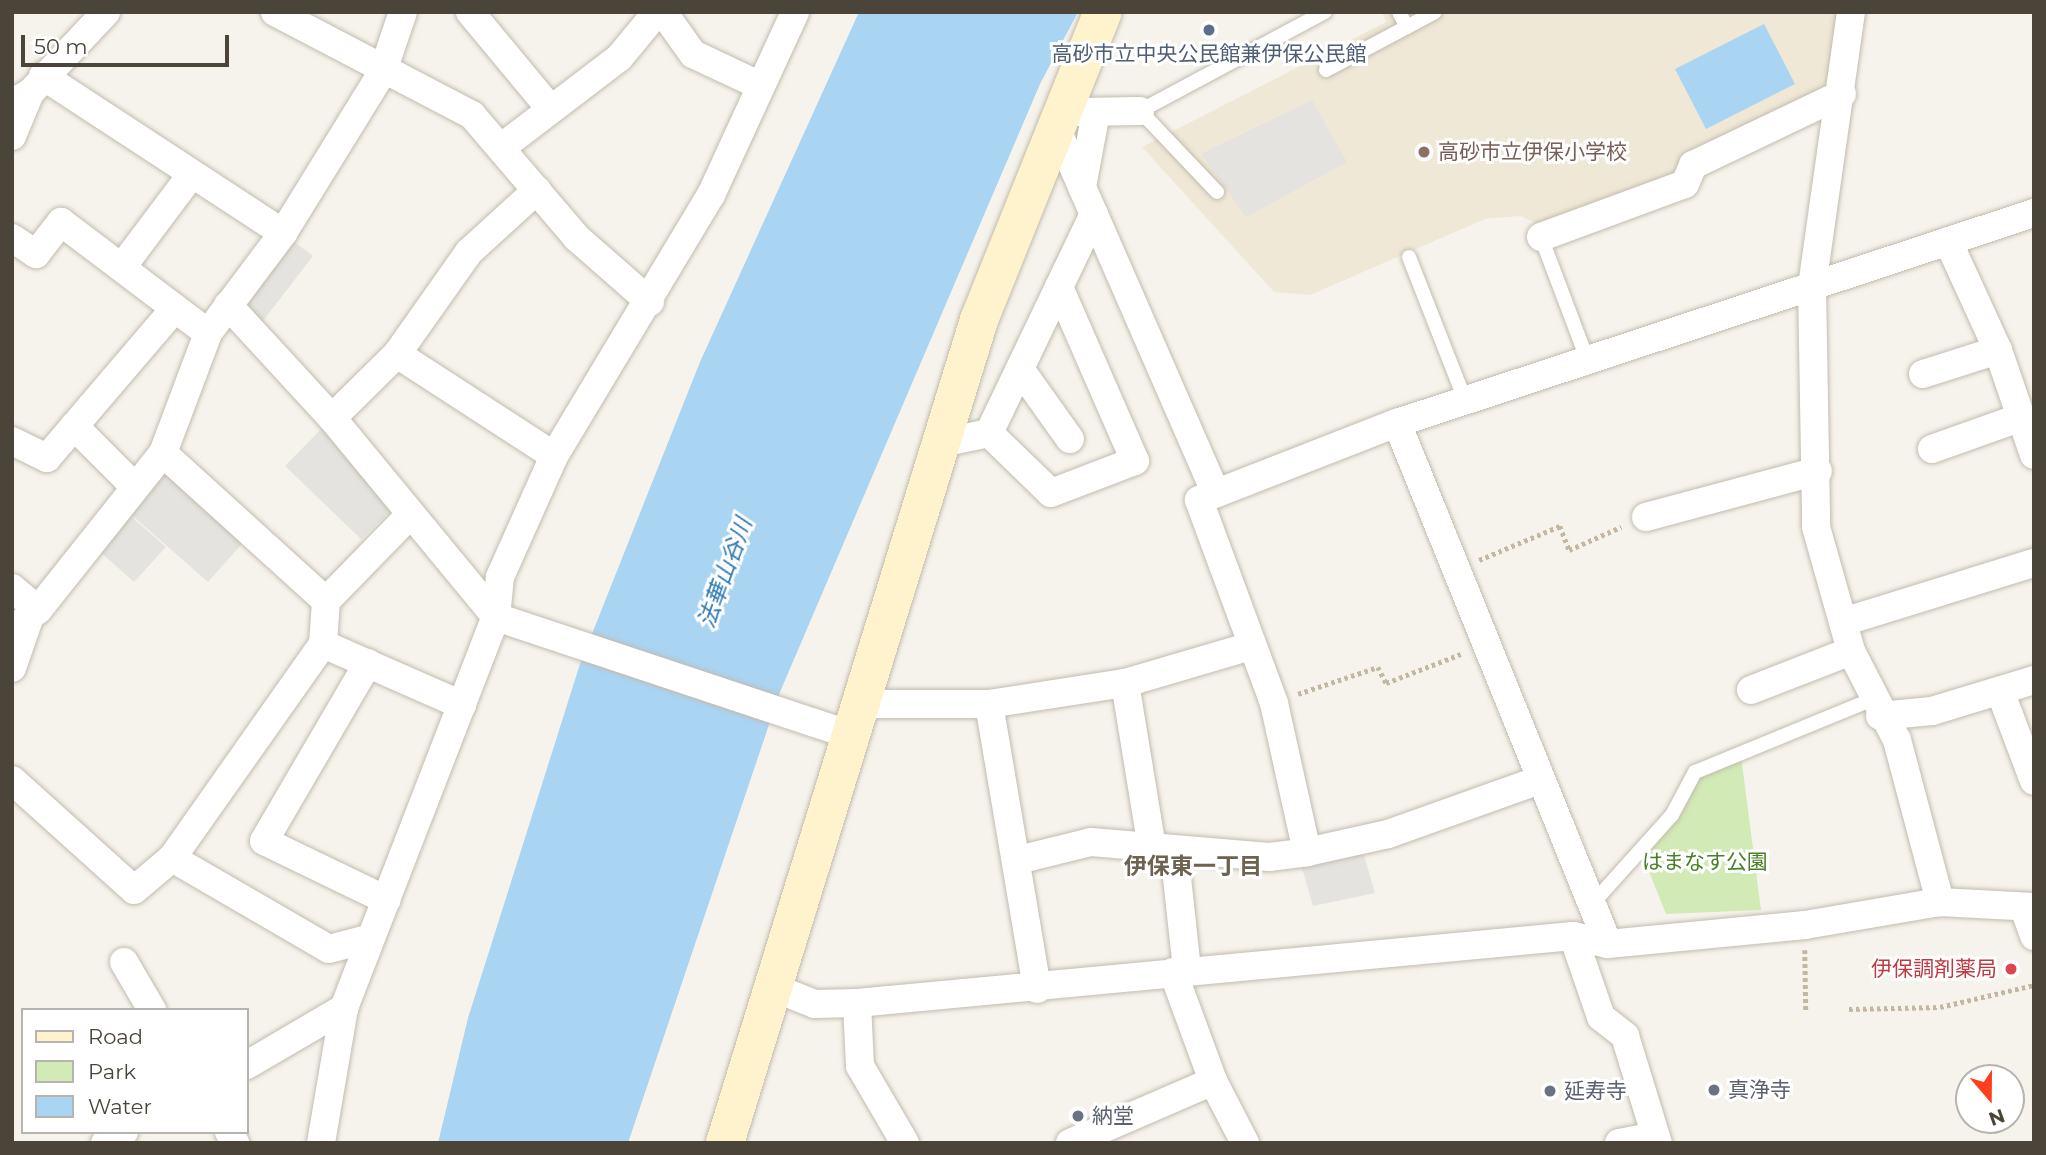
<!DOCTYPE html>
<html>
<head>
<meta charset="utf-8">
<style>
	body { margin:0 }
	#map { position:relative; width:2046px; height:1155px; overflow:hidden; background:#f6f3ec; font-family:Montserrat,"Noto Sans JP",sans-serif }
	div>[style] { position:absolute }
	.education>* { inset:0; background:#efe8d6 }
	.green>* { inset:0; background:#d2eab5 }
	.parking>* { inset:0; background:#e5e3e0 }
	.water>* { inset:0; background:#a9d4f2 }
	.path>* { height:4.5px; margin-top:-2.25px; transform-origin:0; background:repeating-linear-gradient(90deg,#c4b79f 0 3.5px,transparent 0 7px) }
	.roads { filter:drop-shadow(0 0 2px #c2bbae) drop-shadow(0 0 2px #c2bbae) }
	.lane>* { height:14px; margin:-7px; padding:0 7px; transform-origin:7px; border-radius:7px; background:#fff }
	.street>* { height:28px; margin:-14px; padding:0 14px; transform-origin:14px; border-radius:14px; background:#fff }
	.secondary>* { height:38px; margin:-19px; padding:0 19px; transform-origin:19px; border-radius:19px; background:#fff3cd }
	.dots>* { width:19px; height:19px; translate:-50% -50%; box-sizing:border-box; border:4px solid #fff; border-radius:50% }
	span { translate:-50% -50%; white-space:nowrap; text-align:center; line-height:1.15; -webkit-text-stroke:6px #fff; paint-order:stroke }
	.service-label { font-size:21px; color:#4e5e75 }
	.education-label { font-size:21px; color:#785e54 }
	.left { translate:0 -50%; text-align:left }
	.park-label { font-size:21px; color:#4a7f2a }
	.health-label { font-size:21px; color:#be3a42 }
	.right { translate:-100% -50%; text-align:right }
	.worship-label { font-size:21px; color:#5b616d }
	.water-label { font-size:23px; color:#2e7ab2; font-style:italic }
	.neighbourhood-label { font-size:23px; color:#6e6250; font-weight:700 }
	.frame { position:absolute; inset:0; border:14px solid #4b4439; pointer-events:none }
	.legend { position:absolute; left:21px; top:1008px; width:228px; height:126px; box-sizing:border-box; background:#fff; border:2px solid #b7b4b0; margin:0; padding:9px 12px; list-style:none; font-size:21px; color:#4b4439 }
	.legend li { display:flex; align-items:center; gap:14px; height:35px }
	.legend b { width:35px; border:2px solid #b7b4b0 }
	.north { position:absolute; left:1955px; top:1064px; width:70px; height:70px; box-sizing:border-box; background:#fff; border:2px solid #b7b4b0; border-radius:50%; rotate:160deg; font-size:19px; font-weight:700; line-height:28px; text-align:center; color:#4b4439 }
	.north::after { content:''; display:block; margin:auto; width:24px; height:32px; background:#fc3f1d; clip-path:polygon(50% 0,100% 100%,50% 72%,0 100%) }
	.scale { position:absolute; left:21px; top:35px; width:208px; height:32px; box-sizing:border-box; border:4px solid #4b4439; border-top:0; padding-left:9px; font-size:21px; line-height:24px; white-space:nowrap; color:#4b4439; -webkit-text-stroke:5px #fff; paint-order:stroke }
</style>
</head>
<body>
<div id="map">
	<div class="education">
		<div style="clip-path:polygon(1382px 12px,1841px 12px,1832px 86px,1675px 180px,1546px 227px,1520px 216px,1485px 219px,1310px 295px,1274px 292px,1142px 147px,1386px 22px)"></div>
	</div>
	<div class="green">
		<div style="clip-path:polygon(1741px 756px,1761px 910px,1666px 914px,1644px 859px,1702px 773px)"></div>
	</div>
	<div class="parking">
		<div style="clip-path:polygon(1312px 100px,1347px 162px,1246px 217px,1201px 154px)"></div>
		<div style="clip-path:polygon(288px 237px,313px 256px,259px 326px,243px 311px)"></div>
		<div style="clip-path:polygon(326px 424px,395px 507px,361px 539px,285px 466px)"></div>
		<div style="clip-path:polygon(168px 462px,249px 536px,208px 582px,128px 512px)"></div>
		<div style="clip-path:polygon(127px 513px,166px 547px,134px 582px,97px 549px)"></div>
		<div style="clip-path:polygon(1361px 845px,1375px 893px,1313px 906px,1299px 858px)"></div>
	</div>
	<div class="water">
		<div style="clip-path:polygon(859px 12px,1078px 12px,1040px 84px,780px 692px,628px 1143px,438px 1143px,468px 1018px,580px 664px,700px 362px)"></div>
		<div style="clip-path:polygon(1764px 24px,1795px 84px,1706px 129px,1675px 69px)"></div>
	</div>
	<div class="path">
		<div style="left:1479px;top:560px;width:88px;rotate:-22.8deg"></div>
		<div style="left:1560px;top:526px;width:26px;rotate:69deg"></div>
		<div style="left:1569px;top:550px;width:57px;rotate:-23.9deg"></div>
		<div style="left:1298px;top:694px;width:84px;rotate:-18.6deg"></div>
		<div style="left:1378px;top:667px;width:18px;rotate:63deg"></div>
		<div style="left:1386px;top:683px;width:80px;rotate:-21.1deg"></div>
		<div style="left:1805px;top:950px;width:62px;rotate:89.1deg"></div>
		<div style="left:1849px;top:1009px;width:91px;rotate:-1.3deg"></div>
		<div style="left:1940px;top:1007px;width:97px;rotate:-13.2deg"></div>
	</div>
	<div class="roads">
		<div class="lane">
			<div style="left:1399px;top:12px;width:17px;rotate:62deg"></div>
			<div style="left:1326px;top:70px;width:123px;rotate:-28deg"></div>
			<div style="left:1217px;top:192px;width:112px;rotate:-133.5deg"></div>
			<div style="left:1140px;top:111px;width:210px;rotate:-28.2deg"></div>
			<div style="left:1541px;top:237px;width:130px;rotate:69.3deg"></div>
			<div style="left:1409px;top:257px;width:154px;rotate:68.6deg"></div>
			<div style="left:1593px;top:903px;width:118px;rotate:-48.1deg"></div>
			<div style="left:1672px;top:815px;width:49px;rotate:-61.9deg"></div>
			<div style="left:1695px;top:772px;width:192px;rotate:-22.3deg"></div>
		</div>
		<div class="street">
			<div style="left:275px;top:12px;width:222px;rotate:27.6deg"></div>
			<div style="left:472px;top:115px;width:162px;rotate:49.5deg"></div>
			<div style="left:577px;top:238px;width:97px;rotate:41.2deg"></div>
			<div style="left:470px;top:12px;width:122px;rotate:50.3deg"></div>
			<div style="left:663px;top:12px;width:52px;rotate:54.5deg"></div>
			<div style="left:693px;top:54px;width:73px;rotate:25.2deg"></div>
			<div style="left:1851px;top:12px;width:277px;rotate:98.1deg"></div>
			<div style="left:1812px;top:286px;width:241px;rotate:89deg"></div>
			<div style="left:1816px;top:527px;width:129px;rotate:74.2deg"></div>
			<div style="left:1851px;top:651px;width:100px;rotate:62.7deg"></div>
			<div style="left:1897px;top:740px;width:168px;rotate:75.1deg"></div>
			<div style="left:43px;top:76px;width:287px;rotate:33.2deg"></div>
			<div style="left:12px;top:103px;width:21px;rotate:-29deg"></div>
			<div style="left:30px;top:93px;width:111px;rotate:-46.8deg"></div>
			<div style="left:1079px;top:112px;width:61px;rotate:-0.9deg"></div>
			<div style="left:1058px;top:132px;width:394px;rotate:66.4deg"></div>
			<div style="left:12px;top:136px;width:47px;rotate:-67.3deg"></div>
			<div style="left:502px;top:147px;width:147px;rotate:-37.3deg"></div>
			<div style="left:619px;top:58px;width:60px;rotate:-50.4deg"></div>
			<div style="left:1082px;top:187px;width:76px;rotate:-79.4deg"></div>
			<div style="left:1541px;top:237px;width:153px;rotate:-20.2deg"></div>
			<div style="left:1685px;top:184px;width:21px;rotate:-67deg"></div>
			<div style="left:1693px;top:165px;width:165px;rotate:-25.5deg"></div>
			<div style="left:12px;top:238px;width:29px;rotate:34deg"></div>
			<div style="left:36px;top:254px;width:41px;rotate:-52deg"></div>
			<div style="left:61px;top:222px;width:184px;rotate:37.1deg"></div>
			<div style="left:1948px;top:241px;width:120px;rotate:65.4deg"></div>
			<div style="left:1998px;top:350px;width:111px;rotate:71.1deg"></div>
			<div style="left:122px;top:267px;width:115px;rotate:-53.1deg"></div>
			<div style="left:228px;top:305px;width:154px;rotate:47.4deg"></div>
			<div style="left:332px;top:418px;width:258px;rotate:50.5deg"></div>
			<div style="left:496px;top:617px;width:374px;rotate:18.4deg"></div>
			<div style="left:397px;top:354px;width:187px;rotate:33deg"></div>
			<div style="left:1020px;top:369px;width:86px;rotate:54.5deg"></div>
			<div style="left:1923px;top:374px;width:79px;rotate:-17.7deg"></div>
			<div style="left:332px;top:418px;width:91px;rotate:-44.6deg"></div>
			<div style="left:397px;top:354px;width:125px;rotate:-54.8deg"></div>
			<div style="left:469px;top:252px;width:92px;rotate:-42.4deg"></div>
			<div style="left:1397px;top:423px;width:562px;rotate:67.95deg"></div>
			<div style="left:74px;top:426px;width:86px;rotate:45deg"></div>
			<div style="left:989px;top:433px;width:86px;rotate:44.1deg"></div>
			<div style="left:1051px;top:493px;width:90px;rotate:-20.9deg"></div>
			<div style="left:1135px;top:461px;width:190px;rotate:-113.6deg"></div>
			<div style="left:12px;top:441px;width:39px;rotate:26deg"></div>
			<div style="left:47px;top:458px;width:197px;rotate:-49.5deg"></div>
			<div style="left:941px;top:443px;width:49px;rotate:-11.8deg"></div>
			<div style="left:989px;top:433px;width:243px;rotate:-64.4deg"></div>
			<div style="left:1932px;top:449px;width:96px;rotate:-19.6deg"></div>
			<div style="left:1646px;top:517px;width:178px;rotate:-15deg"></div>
			<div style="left:12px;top:588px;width:34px;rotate:40deg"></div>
			<div style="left:326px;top:601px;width:119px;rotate:-45.7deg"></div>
			<div style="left:1843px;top:622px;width:200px;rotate:-17.2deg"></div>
			<div style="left:12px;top:630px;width:33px;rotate:-38deg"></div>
			<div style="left:38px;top:610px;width:201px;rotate:-51.5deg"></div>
			<div style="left:163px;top:453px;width:128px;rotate:-69.4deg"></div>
			<div style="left:208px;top:333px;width:125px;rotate:-53.1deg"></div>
			<div style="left:283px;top:233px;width:190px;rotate:-58.3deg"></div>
			<div style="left:383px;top:71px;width:62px;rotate:-71.3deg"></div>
			<div style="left:323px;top:644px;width:152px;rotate:23.7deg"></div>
			<div style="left:368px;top:663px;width:206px;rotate:120.3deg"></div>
			<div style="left:264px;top:841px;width:136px;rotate:25.8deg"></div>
			<div style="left:12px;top:668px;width:55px;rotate:-70.9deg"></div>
			<div style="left:1125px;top:683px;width:166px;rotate:80.7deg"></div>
			<div style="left:1751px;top:690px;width:107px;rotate:-21.3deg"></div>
			<div style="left:2000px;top:691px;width:96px;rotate:69.3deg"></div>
			<div style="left:861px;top:704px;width:128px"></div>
			<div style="left:989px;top:704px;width:138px;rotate:-8.8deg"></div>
			<div style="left:1125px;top:683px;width:131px;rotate:-16.4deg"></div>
			<div style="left:989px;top:704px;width:289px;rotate:80.4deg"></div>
			<div style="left:1880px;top:716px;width:52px;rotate:-5.5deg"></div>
			<div style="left:1932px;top:711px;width:107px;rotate:-16.9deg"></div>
			<div style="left:12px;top:780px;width:164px;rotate:42deg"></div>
			<div style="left:134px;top:890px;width:50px;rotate:-40.1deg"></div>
			<div style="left:172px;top:858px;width:262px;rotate:-54.8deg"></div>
			<div style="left:323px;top:644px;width:43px;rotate:-86deg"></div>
			<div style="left:326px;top:601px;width:220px;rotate:-137.8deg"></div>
			<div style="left:1174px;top:850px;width:121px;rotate:83.8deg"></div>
			<div style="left:1307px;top:852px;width:153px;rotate:-102.5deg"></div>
			<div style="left:1274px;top:703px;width:216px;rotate:-110.3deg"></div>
			<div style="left:1199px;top:500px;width:212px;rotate:-21.3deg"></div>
			<div style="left:1397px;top:423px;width:671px;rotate:-18.25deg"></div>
			<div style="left:172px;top:858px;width:181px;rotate:30.1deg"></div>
			<div style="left:329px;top:949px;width:43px;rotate:-14.7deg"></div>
			<div style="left:1018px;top:860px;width:75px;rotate:-13.9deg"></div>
			<div style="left:1091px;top:842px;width:179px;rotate:4.8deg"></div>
			<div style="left:1269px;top:857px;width:38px;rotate:-7deg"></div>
			<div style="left:1307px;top:852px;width:83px;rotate:-12.5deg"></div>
			<div style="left:1388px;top:834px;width:161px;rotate:-19.6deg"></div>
			<div style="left:2024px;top:908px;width:30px;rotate:70deg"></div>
			<div style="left:1573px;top:936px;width:86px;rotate:70.9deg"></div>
			<div style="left:1601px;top:1017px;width:31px;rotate:38deg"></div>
			<div style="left:1625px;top:1036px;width:112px;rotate:72.9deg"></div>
			<div style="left:124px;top:962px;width:56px;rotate:59.7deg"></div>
			<div style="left:1173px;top:972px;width:116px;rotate:69.8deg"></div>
			<div style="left:1213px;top:1081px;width:70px;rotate:62.7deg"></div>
			<div style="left:772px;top:987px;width:46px;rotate:21.6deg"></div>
			<div style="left:815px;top:1004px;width:42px;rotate:-1.4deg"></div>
			<div style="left:857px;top:1003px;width:719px;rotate:-5.35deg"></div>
			<div style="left:1573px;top:936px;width:36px;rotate:13deg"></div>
			<div style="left:1608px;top:944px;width:198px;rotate:-5.5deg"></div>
			<div style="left:1805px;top:925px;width:137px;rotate:-9.7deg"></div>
			<div style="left:1940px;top:902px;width:94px;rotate:3deg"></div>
			<div style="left:857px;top:1003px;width:63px;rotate:87.3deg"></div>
			<div style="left:860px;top:1066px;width:89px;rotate:59.7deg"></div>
			<div style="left:247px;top:1065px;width:113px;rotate:-30.4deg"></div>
			<div style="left:229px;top:1132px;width:13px;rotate:61deg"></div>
			<div style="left:105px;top:1143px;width:22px;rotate:-30deg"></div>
			<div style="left:321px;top:1143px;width:137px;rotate:-80.3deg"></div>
			<div style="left:344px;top:1008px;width:420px;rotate:-68.8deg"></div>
			<div style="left:496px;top:617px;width:40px;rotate:-84.3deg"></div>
			<div style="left:500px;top:577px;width:133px;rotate:-65.9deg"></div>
			<div style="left:554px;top:456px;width:305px;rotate:-59deg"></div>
			<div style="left:711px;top:195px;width:201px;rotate:-65.3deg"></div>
			<div style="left:1070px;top:1143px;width:156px;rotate:-23.4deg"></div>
			<div style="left:1619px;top:1143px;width:37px;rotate:-11deg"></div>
		</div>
		<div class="secondary">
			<div style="left:725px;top:1143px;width:861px;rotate:-72.85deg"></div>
			<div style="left:979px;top:320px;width:332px;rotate:-68.1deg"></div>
		</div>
	</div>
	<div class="dots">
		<div style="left:1209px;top:30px;background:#5c6f8a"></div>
		<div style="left:1424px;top:152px;background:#8d6e63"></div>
		<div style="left:2011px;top:969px;background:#e0444e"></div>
		<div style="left:1714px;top:1090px;background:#6b7280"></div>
		<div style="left:1550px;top:1091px;background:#6b7280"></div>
		<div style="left:1078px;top:1116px;background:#6b7280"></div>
	</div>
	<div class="service-label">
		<span style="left:1209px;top:54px">高砂市立中央公民館兼伊保公民館</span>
	</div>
	<div class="education-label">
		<span class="left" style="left:1438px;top:152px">高砂市立伊保小学校</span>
	</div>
	<div class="park-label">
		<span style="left:1705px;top:862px">はまなす公園</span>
	</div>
	<div class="health-label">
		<span class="right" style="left:1997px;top:969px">伊保調剤薬局</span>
	</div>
	<div class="worship-label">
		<span class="left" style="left:1728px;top:1090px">真浄寺</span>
		<span class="left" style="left:1564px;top:1091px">延寿寺</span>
		<span class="left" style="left:1092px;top:1116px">納堂</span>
	</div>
	<div class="water-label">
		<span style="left:725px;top:573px;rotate:-70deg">法華山谷川</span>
	</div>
	<div class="neighbourhood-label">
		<span style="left:1193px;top:866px">伊保東一丁目</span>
	</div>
	<div class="frame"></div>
	<ul class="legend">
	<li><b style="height:9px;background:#fff3cd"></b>Road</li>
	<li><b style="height:19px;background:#d2eab5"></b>Park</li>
	<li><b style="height:19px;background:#a9d4f2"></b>Water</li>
	</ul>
	<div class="north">N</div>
	<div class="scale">50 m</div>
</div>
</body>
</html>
